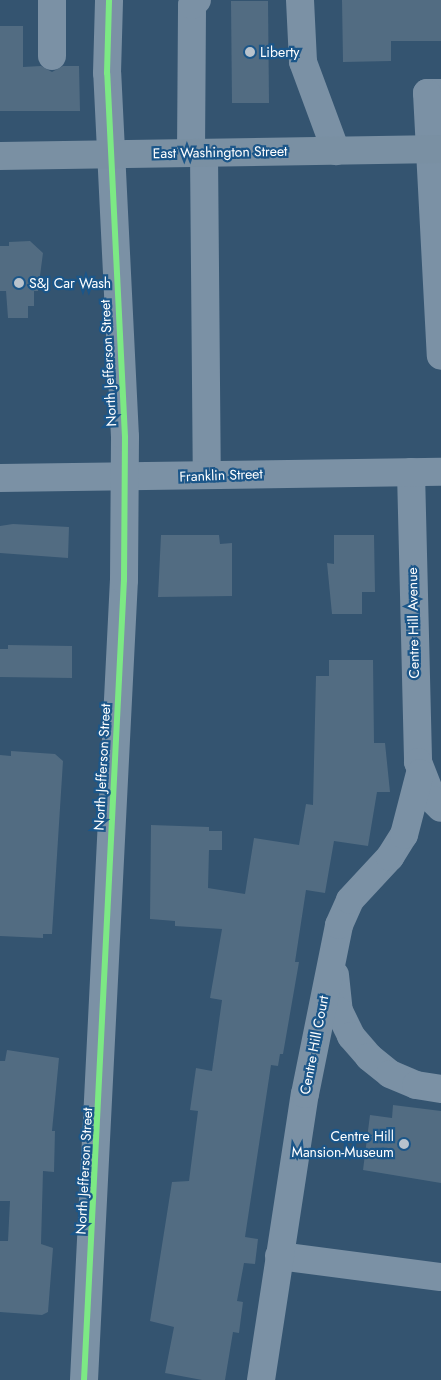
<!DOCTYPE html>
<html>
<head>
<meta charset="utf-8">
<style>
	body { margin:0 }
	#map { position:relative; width:441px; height:1380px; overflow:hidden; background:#345470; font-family:Jost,sans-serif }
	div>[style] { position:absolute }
	.building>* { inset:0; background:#526c82 }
	.minor>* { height:28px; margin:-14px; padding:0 14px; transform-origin:14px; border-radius:14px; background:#7b91a5 }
	.major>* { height:28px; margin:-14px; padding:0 14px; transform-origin:14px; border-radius:14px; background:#7a90a3 }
	.cycleway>* { height:6px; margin:-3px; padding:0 3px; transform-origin:3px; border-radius:3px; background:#7ce984 }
	.dots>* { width:14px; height:14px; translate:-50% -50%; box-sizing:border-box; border:2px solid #1b5689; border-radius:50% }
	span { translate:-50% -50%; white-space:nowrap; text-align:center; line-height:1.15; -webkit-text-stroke:4.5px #1b5689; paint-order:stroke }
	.poi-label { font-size:14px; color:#fff }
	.left { translate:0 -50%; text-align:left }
	.right { translate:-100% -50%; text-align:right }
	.street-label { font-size:14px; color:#fff }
</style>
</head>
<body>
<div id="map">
	<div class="building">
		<div style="clip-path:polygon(342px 0,441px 0,441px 41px,391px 41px,391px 61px,343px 62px)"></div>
		<div style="clip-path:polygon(231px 1px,268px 1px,269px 103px,232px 103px)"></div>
		<div style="clip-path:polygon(0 26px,23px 26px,23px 67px,41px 66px,52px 72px,63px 66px,79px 66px,80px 111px,0 111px)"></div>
		<div style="clip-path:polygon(30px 241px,43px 253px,38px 291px,34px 291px,34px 306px,28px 306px,28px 318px,8px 318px,6px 291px,0 291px,0 246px,9px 246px,9px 242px)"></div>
		<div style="clip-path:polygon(13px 524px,69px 527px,68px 558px,0 553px,0 526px)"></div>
		<div style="clip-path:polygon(161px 535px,219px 535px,220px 544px,232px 543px,232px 596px,158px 597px)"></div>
		<div style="clip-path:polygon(334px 535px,374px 535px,375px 592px,362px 592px,362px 614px,332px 614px,327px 563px,334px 564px)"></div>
		<div style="clip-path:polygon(8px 645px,72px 646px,72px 678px,0 677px,0 649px,8px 649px)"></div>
		<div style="clip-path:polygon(329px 660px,373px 660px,374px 743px,385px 743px,390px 792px,377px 792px,368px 846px,334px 841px,325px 893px,306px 890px,295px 962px,299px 962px,283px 1054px,280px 1054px,278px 1066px,271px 1065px,245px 1237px,258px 1239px,255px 1264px,244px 1263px,237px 1301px,243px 1302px,239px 1333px,233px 1332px,225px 1380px,202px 1380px,165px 1373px,174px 1327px,150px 1321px,172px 1182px,189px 1181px,198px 1111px,190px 1110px,196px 1068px,212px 1071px,222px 1000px,210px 998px,222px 929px,175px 926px,175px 921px,150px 919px,151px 825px,209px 827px,209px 831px,222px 831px,222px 850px,209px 850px,208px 888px,245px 894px,254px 838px,299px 845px,306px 804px,313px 805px,316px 676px,329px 676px)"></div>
		<div style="clip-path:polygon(11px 751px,55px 754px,63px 761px,52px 934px,43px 934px,43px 938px,0 936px,0 755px,11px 756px)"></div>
		<div style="clip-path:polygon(7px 1050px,59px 1058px,52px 1131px,55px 1131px,54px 1172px,43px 1171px,41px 1244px,53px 1248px,48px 1312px,42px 1315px,0 1312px,0 1241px,8px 1241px,10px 1201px,0 1201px,0 1061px,5px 1061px)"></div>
		<div style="clip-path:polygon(393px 1105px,441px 1111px,441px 1183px,363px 1170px,370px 1115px,392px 1118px)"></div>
	</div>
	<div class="minor">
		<div style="left:52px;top:0;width:56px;rotate:90deg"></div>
		<div style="left:300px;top:0;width:62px;rotate:87.2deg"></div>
		<div style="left:303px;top:62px;width:95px;rotate:69.7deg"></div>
		<div style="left:441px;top:93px;width:14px;rotate:180deg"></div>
		<div style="left:427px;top:93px;width:263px;rotate:87deg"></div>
		<div style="left:191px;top:153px;width:148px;rotate:-89.6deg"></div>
		<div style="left:192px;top:5px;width:7px;rotate:-45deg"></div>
		<div style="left:204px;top:153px;width:322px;rotate:89.5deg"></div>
		<div style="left:411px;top:472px;width:290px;rotate:88.6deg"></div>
		<div style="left:418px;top:762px;width:41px;rotate:68.5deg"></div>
		<div style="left:433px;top:800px;width:11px;rotate:45deg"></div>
		<div style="left:0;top:478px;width:441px;rotate:-0.8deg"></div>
		<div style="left:335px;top:975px;width:36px;rotate:84deg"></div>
		<div style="left:339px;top:1011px;width:28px;rotate:64deg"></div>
		<div style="left:351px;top:1036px;width:28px;rotate:49deg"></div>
		<div style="left:369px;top:1057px;width:27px;rotate:39deg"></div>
		<div style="left:390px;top:1074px;width:28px;rotate:23deg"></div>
		<div style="left:416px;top:1085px;width:25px;rotate:9deg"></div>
		<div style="left:279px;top:1256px;width:163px;rotate:7.4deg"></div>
		<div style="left:84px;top:1380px;width:801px;rotate:-87.14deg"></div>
		<div style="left:124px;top:580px;width:143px;rotate:-89.6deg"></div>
		<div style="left:125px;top:437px;width:364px;rotate:-92.8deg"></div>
		<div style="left:107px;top:73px;width:73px;rotate:-88.4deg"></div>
		<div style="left:261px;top:1380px;width:289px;rotate:-81.3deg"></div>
		<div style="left:305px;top:1094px;width:172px;rotate:-78.6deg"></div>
		<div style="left:339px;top:925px;width:27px;rotate:-66deg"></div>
		<div style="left:350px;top:900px;width:59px;rotate:-47.1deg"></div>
		<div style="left:390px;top:857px;width:26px;rotate:-58deg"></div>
		<div style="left:404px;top:835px;width:64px;rotate:-75.5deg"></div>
	</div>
	<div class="major">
		<div style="left:0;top:156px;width:441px;rotate:-0.9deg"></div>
	</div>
	<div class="cycleway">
		<div style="left:84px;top:1380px;width:801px;rotate:-87.14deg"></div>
		<div style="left:124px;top:580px;width:143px;rotate:-89.6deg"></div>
		<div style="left:125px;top:437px;width:364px;rotate:-92.8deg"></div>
		<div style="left:107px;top:73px;width:73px;rotate:-88.4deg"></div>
	</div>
	<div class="dots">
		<div style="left:250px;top:52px;background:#b8c3cd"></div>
		<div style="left:19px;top:283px;background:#b8c3cd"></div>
		<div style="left:404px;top:1144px;background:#b8c3cd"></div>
	</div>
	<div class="poi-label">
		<span class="left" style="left:260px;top:52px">Liberty</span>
		<span class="left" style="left:29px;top:283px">S&amp;J Car Wash</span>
		<span class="right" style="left:394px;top:1144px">Centre Hill<br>Mansion-Museum</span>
	</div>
	<div class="street-label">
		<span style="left:220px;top:152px;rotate:-1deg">East Washington Street</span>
		<span style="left:108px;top:363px;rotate:-93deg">North Jefferson Street</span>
		<span style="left:221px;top:475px;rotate:-2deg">Franklin Street</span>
		<span style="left:413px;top:623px;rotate:-91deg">Centre Hill Avenue</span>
		<span style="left:102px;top:767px;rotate:-87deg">North Jefferson Street</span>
		<span style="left:314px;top:1045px;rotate:-79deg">Centre Hill Court</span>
		<span style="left:84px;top:1171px;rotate:-87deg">North Jefferson Street</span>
	</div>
</div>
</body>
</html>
